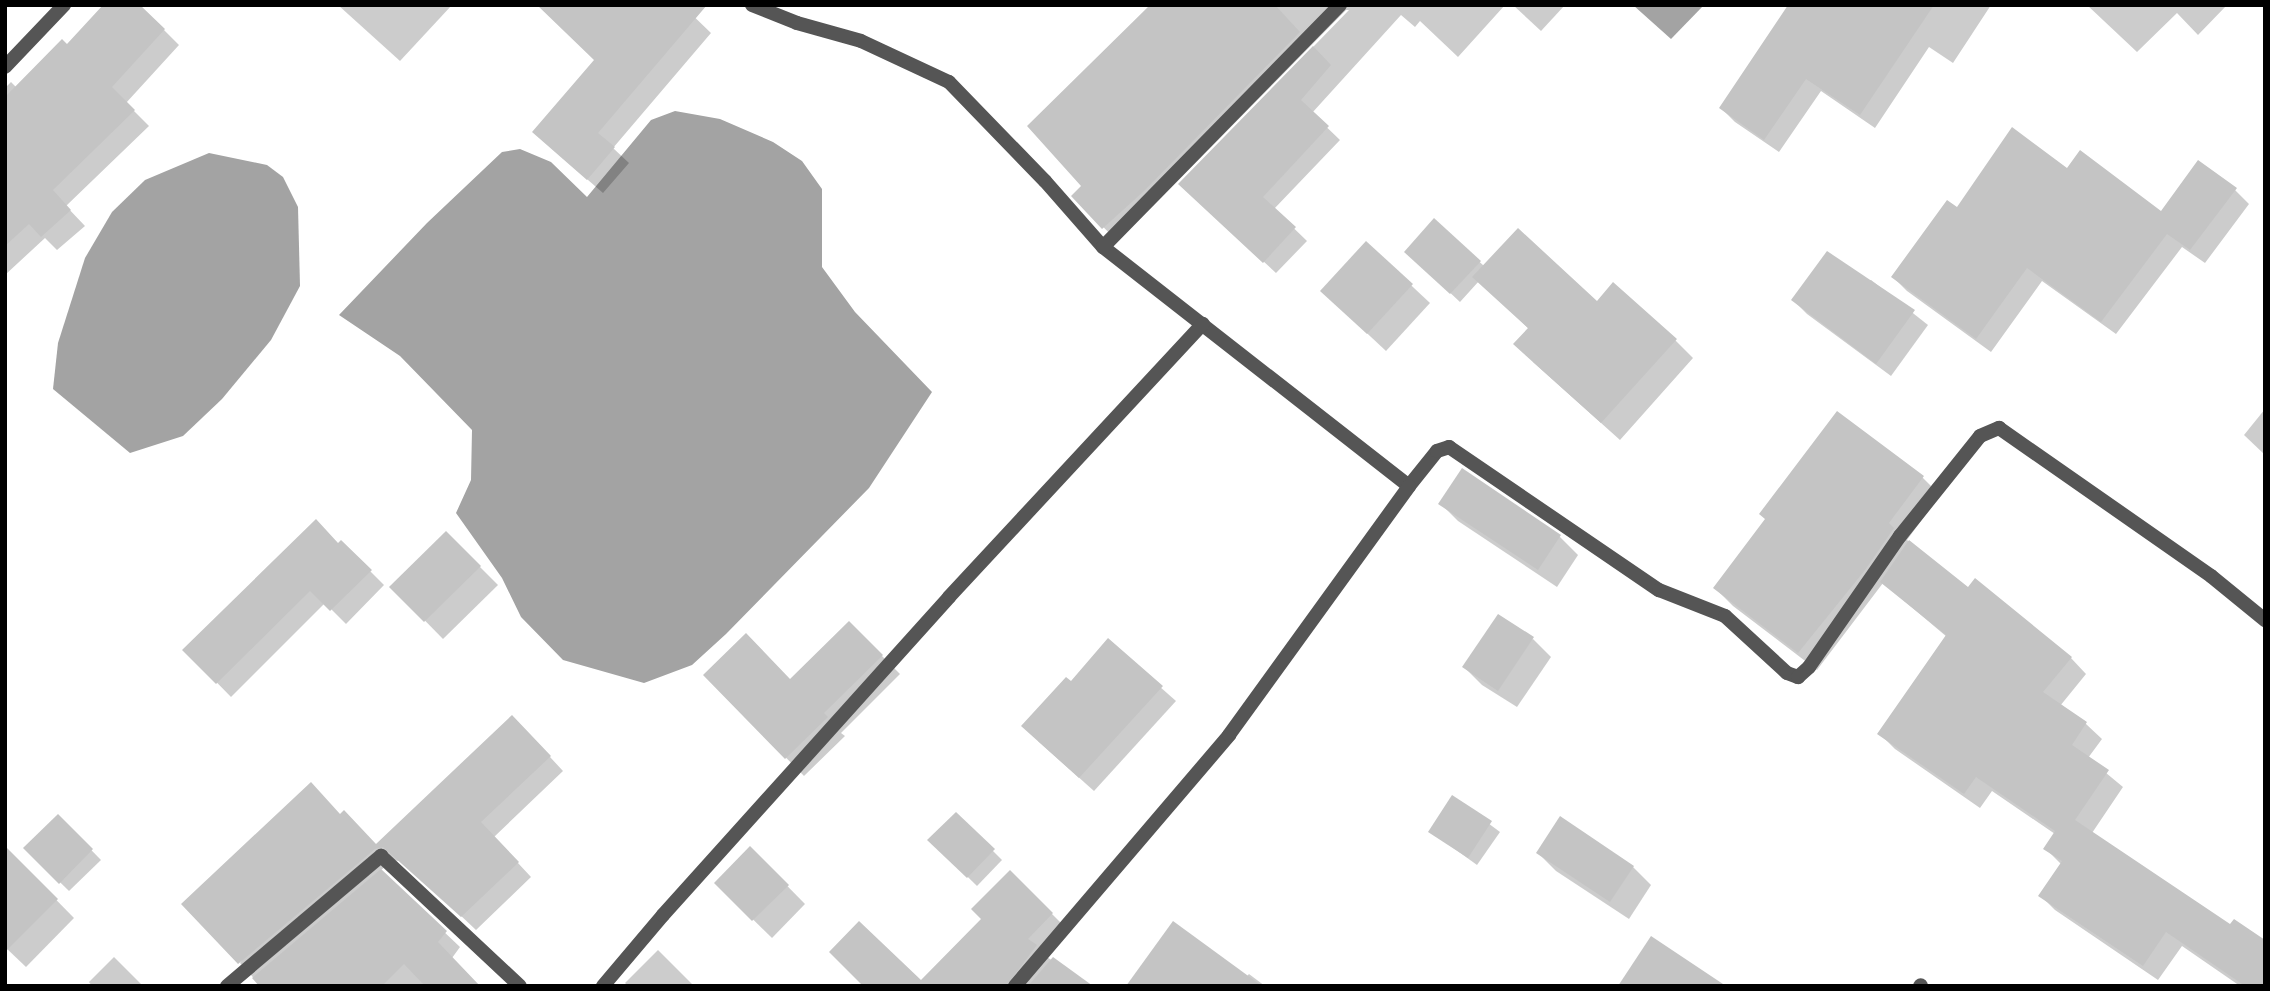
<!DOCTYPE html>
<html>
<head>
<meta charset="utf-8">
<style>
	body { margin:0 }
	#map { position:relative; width:2270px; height:991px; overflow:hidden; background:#fff; font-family:Quicksand,sans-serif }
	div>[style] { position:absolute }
	.water>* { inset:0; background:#a3a3a3 }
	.shadow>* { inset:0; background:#0003 }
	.building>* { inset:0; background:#c4c4c4 }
	.minor>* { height:14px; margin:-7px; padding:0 7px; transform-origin:7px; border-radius:7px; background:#555 }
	span { translate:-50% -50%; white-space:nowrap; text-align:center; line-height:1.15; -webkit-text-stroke:5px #fff; paint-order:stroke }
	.frame { position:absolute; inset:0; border:7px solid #000; pointer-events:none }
</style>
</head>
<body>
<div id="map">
	<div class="water">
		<div style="clip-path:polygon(1633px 5px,1704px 5px,1671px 39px)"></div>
		<div style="clip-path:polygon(675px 111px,720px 119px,773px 142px,802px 161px,822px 189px,822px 267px,855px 312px,932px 392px,869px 488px,726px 634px,692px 665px,644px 683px,563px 660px,521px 617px,502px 578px,456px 513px,471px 480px,472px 430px,400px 356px,339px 315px,427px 223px,502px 152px,520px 149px,551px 162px,587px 197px,651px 120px)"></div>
		<div style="clip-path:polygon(209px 153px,267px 165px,283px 177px,298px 207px,300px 286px,271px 340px,222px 399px,183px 436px,130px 453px,53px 389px,58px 343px,85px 258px,112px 212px,145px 180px)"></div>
	</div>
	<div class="shadow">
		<div style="clip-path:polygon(338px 5px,452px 5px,400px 61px)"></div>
		<div style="clip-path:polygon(682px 5px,711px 33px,613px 148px,629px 163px,603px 193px,550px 147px)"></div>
		<div style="clip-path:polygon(1170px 5px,1505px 5px,1458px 57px,1420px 21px,1415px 27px,1401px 15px,1312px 113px,1340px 140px,1274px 209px,1307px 241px,1276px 273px,1180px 184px,1349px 10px,1346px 10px,1156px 203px,1116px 240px,1073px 196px,1083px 186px)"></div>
		<div style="clip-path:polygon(1513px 5px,1565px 5px,1541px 31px)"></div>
		<div style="clip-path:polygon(1876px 5px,1991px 5px,1953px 63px,1929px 47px,1875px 128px,1821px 91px,1779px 152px,1735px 122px,1721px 108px)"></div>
		<div style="clip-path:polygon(2087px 5px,2227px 5px,2198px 35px,2177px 13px,2137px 52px)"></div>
		<div style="clip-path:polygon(164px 30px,179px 45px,126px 103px,149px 126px,66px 206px,85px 226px,57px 250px,45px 238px,5px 275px,5px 88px,11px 82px,17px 88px,67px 46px)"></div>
		<div style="clip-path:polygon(2068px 170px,2161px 214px,2235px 190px,2249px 204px,2205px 263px,2182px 247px,2116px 334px,2042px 281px,1991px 352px,1907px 291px,1893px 277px,1957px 209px)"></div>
		<div style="clip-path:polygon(1434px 220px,1484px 266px,1597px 303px,1675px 340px,1693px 358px,1620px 440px,1533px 362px,1529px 329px,1479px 281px,1460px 302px,1415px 260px)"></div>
		<div style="clip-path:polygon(1366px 243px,1430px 303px,1386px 351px,1340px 308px)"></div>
		<div style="clip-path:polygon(1871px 280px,1928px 325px,1891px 376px,1807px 314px,1793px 300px)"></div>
		<div style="clip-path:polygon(2265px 409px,2265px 455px,2244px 435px)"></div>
		<div style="clip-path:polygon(1463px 470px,1560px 537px,1578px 555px,1557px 587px,1458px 521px,1440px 503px)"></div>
		<div style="clip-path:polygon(1922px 477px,1940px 495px,1907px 540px,1968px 589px,2071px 658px,2086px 674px,2060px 706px,2086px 724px,2102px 739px,2088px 758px,2123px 787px,2092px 833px,2265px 986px,2240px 986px,2182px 946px,2158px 980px,2055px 910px,2040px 895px,2061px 864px,2046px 849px,2055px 834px,1992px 791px,1980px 808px,1895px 749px,1880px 734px,1947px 637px,1883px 583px,1817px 670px,1733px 606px,1715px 588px)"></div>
		<div style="clip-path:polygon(446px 533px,498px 585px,443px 639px,392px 587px)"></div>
		<div style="clip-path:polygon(341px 542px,384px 585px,346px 624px,325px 603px,231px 697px,185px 650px)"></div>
		<div style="clip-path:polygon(849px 623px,900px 674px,841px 733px,845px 736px,804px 776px,705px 675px,791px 681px)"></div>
		<div style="clip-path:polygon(1533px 639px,1551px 657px,1517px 707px,1482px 685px,1464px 667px)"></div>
		<div style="clip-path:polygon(1108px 641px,1176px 701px,1094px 791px,1038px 741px)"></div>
		<div style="clip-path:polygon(526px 731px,563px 771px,494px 837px,531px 877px,476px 930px,404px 862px,393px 860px,380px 871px,460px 947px,452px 958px,479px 986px,261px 986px,240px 963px,341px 816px,376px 846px)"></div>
		<div style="clip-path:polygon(1453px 797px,1500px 832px,1477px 865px,1430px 831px)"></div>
		<div style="clip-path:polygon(956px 814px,1002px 860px,977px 886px,930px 840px)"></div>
		<div style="clip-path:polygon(58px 816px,101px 860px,69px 891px,25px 848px)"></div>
		<div style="clip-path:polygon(750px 848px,805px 904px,772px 938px,716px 883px)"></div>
		<div style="clip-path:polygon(1538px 853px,1633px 867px,1651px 885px,1629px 919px,1556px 871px)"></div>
		<div style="clip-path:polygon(23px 866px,74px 918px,26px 967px,5px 947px)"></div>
		<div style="clip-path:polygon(1010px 872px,1068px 930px,1044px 955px,1090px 986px,920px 986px,984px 919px)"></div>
		<div style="clip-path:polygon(658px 950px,694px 986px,628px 986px,625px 983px)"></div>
		<div style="clip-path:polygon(114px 957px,143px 986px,92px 986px,89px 982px)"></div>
		<div style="clip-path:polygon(1249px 974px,1265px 986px,1128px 986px,1246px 977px)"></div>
	</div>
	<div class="building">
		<div style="clip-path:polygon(103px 5px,140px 5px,165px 29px,112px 87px,135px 110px,53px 190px,71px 210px,41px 237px,29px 224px,5px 246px,5px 97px,62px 39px,67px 44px)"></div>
		<div style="clip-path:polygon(537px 5px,707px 5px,598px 133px,615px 147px,587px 180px,532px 132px,594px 60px)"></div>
		<div style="clip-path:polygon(1150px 5px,1275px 5px,1300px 32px,1144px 191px,1102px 229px,1071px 196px,1081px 186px,1027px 126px)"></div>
		<div style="clip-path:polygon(1788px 5px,1934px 5px,1860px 115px,1806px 79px,1764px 140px,1719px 108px)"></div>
		<div style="clip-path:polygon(1313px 46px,1331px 65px,1301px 100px,1329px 126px,1263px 197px,1296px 227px,1263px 263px,1178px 184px)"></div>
		<div style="clip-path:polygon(2012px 127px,2067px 168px,2080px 150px,2161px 211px,2198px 160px,2237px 188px,2190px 250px,2167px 234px,2101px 322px,2027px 268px,1976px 339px,1891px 277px,1947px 200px,1957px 207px)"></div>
		<div style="clip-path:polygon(1434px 218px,1481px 261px,1450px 294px,1404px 252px)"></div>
		<div style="clip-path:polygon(1518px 228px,1597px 301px,1613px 282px,1677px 339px,1601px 423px,1513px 344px,1528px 328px,1472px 277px)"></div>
		<div style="clip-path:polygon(1366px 241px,1413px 284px,1367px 334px,1320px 291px)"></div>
		<div style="clip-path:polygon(1827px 251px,1915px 310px,1876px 364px,1791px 300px)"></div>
		<div style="clip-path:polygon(1837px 411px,1924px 476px,1889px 523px,1894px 528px,1865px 570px,1798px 653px,1713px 588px,1765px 519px,1759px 514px)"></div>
		<div style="clip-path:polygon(1462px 468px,1561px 535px,1538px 570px,1438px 504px)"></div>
		<div style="clip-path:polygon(316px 519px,338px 543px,341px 540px,372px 570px,330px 611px,310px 591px,216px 684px,182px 650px)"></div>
		<div style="clip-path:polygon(446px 531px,481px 566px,424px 622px,389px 587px)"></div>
		<div style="clip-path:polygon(1909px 540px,1968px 587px,1975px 578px,2072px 657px,2043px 692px,2087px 722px,2072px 745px,2109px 770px,2075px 820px,2230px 924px,2234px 919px,2265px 940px,2265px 986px,2245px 986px,2166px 932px,2143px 966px,2038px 896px,2062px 861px,2043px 849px,2055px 831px,1976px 777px,1964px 794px,1877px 734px,1946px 635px,1880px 582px)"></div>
		<div style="clip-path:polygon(1498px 614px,1534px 637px,1498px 691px,1462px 667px)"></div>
		<div style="clip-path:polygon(849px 621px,883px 655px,824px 713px,828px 717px,785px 759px,703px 675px,746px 633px,790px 679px)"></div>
		<div style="clip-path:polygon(1108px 638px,1163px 686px,1079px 778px,1021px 726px,1066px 677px,1071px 681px)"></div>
		<div style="clip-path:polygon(512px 715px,551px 756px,481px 822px,519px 862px,461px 917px,383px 847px,375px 849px,238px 964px,181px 904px,311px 782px,340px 814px,344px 810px,376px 844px)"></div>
		<div style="clip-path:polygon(1452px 795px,1492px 821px,1468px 858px,1428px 832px)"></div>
		<div style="clip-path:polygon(956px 812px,995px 849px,967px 878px,927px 840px)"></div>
		<div style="clip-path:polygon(58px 814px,93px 849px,59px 884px,23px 848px)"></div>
		<div style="clip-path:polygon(1560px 816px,1634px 866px,1610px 902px,1536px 853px)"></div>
		<div style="clip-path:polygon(5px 846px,58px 899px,5px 952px)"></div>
		<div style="clip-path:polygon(750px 846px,789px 885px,752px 921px,714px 883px)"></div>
		<div style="clip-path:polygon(381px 869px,447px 931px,438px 942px,480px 986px,424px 985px,404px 964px,382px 986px,259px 986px,252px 978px)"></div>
		<div style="clip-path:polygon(1010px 870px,1053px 913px,1028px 939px,1037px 945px,1006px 986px,863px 986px,829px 952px,859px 921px,921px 980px,981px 919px,971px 909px)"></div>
		<div style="clip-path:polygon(1173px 921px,1262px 986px,1126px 986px)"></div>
		<div style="clip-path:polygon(1651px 936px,1726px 986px,1618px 986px)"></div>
		<div style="clip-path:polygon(1053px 957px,1093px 986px,1028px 986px)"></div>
	</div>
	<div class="minor">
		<div style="left:752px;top:5px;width:48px;rotate:21.8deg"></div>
		<div style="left:797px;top:23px;width:66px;rotate:15.7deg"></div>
		<div style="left:861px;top:41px;width:97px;rotate:25deg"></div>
		<div style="left:949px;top:82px;width:138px;rotate:45.9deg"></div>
		<div style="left:1045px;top:181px;width:88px;rotate:48.7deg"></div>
		<div style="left:1103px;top:247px;width:388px;rotate:38deg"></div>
		<div style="left:1409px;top:486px;width:45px;rotate:-51.3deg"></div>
		<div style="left:1437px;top:451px;width:13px;rotate:-18deg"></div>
		<div style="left:1449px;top:447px;width:254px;rotate:34.3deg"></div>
		<div style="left:1659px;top:590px;width:71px;rotate:21.5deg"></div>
		<div style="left:1725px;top:616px;width:84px;rotate:42.6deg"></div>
		<div style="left:1787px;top:673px;width:12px;rotate:20deg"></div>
		<div style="left:1798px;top:677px;width:15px;rotate:-42deg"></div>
		<div style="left:1809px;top:667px;width:160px;rotate:-55.2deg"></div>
		<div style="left:1900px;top:536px;width:128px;rotate:-51.3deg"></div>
		<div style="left:1980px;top:436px;width:21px;rotate:-23deg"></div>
		<div style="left:1999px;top:428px;width:259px;rotate:34.9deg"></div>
		<div style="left:2211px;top:576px;width:70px;rotate:39.2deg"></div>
		<div style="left:5px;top:67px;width:86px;rotate:-46.4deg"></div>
		<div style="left:1103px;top:247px;width:339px;rotate:-45.6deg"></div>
		<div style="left:227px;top:986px;width:202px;rotate:-40.2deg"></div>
		<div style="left:381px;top:856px;width:190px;rotate:43.1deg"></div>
		<div style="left:603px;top:986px;width:93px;rotate:-49.8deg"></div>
		<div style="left:663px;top:915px;width:428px;rotate:-48deg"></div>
		<div style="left:949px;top:597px;width:373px;rotate:-47.1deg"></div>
		<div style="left:1015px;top:986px;width:330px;rotate:-49.5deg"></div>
		<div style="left:1229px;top:735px;width:307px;rotate:-54.1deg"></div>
		<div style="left:1920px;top:986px;width:1px;rotate:-45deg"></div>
	</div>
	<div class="frame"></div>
</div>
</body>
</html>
